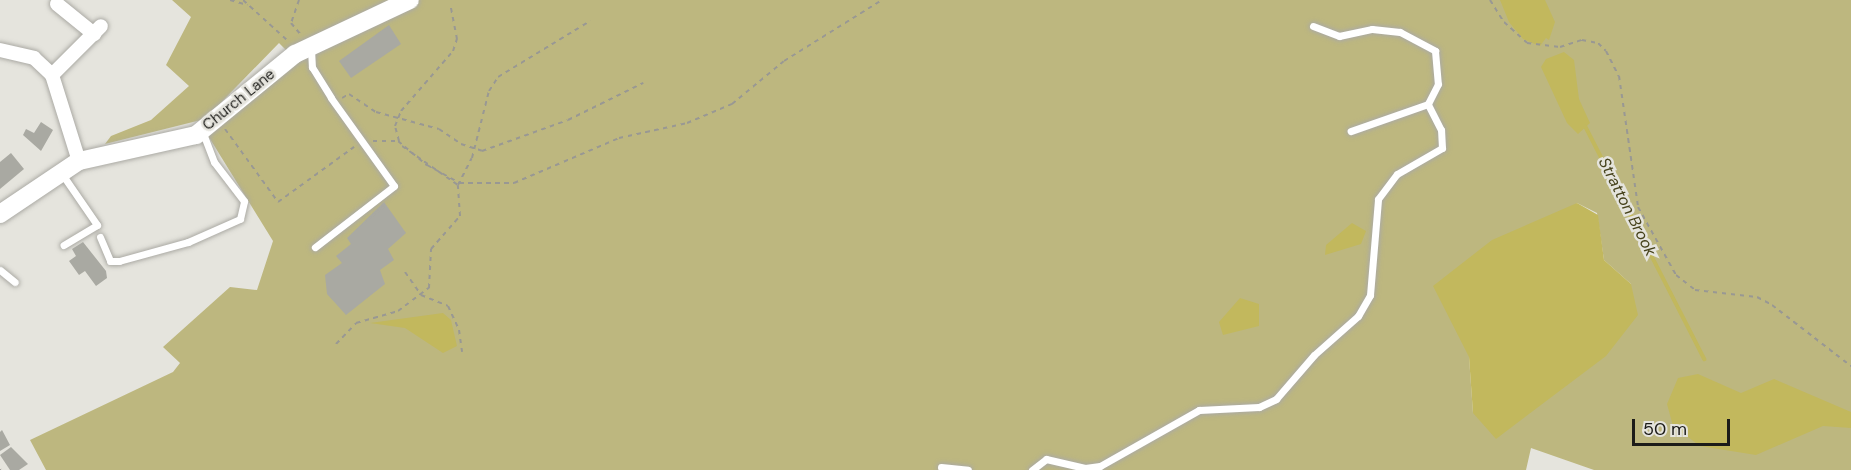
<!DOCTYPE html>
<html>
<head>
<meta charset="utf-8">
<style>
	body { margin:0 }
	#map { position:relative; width:1851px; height:470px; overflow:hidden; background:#e5e4dd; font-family:"DM Sans",sans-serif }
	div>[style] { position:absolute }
	.green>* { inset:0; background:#bdb77f }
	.water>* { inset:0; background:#c2b85d }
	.stream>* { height:4px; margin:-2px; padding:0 2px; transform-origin:2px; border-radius:2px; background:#c2b85d }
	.building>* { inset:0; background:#a9a9a2 }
	.path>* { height:2px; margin-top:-1px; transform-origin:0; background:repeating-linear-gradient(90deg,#999893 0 4.5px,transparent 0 9px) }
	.roads { filter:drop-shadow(0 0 2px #abaaa4) drop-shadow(0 0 2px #abaaa4) }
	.lane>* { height:7px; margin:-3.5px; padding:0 3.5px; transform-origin:3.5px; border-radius:3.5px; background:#fff }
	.street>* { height:14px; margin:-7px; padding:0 7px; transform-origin:7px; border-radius:7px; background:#fff }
	.secondary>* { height:18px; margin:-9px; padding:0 9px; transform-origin:9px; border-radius:9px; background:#fff }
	span { translate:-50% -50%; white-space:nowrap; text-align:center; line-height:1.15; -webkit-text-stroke:5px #e5e4dd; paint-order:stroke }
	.street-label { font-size:15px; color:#1c1c19 }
	.water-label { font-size:16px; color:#46421b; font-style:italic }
	.scale { position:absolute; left:1632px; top:419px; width:98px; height:27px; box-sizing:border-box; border:3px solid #1c1c19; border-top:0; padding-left:8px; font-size:18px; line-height:21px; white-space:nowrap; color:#1c1c19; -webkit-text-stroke:4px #e5e4dd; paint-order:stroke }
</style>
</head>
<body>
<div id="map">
	<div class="green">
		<div style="clip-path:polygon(evenodd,172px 0,1851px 0,1851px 470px,1594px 470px,1531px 448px,1526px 470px,46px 470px,30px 440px,173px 372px,180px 363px,163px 347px,230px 287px,257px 290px,273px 241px,207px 134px,286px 50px,279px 43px,205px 119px,105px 144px,111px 136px,151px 120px,189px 86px,166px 65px,191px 17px,172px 0,1577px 203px,1597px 213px,1604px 260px,1631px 284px,1473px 413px,1469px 357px,1577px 203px)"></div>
	</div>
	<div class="water">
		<div style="clip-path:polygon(1500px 0,1545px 0,1555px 22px,1549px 40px,1546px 38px,1540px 46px,1523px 39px,1509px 22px)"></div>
		<div style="clip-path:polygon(1564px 52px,1574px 60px,1579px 99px,1590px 123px,1578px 134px,1567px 123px,1541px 67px,1546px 59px)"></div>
		<div style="clip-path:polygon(1577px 203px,1598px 215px,1604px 260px,1631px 284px,1638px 315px,1606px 356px,1496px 439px,1473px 413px,1469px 357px,1433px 286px,1492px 240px)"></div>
		<div style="clip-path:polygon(1352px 223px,1366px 231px,1361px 244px,1325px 255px,1326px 245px)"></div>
		<div style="clip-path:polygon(1240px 298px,1259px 304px,1259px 326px,1223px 335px,1219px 322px)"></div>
		<div style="clip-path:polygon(443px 313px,451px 320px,457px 346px,443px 353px,405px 328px,370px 323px)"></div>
		<div style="clip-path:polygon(1698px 374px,1741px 393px,1774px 379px,1851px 412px,1851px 428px,1823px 426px,1756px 455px,1700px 446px,1673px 426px,1667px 404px,1678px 378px)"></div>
	</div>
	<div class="stream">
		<div style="left:1585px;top:126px;width:262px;rotate:62.9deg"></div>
	</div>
	<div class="building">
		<div style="clip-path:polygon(389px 25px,401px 44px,351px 78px,339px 61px)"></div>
		<div style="clip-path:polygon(41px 122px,53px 130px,41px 151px,23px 135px,26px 129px,34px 133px)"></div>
		<div style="clip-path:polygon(11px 153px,24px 169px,0 189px,0 162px)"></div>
		<div style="clip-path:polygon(384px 202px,406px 233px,388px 249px,394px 260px,380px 270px,385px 284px,346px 315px,327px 294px,325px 275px,342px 263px,336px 256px,351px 244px,347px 238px)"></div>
		<div style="clip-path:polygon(83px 242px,106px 271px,107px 278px,96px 286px,85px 271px,79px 275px,69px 261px,76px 256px,72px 249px)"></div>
		<div style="clip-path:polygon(2px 430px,10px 445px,0 451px,0 432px)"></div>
		<div style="clip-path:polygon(11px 447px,28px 464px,19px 470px,10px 470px,0 455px)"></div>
	</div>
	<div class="path">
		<div style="left:230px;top:0;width:18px;rotate:16deg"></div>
		<div style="left:243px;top:0;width:59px;rotate:42.3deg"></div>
		<div style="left:299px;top:0;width:24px;rotate:109deg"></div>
		<div style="left:291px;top:23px;width:16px;rotate:50deg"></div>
		<div style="left:1490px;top:0;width:26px;rotate:58deg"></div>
		<div style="left:1504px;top:22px;width:31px;rotate:42deg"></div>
		<div style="left:1527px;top:43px;width:33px;rotate:7deg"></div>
		<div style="left:1560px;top:47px;width:23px;rotate:-18deg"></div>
		<div style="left:1582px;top:40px;width:16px;rotate:11deg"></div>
		<div style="left:1598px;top:43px;width:11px;rotate:45deg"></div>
		<div style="left:1606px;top:51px;width:28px;rotate:63deg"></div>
		<div style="left:1619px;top:76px;width:132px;rotate:81.7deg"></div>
		<div style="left:1638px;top:207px;width:78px;rotate:60.8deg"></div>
		<div style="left:1676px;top:275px;width:24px;rotate:38deg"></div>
		<div style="left:1695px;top:290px;width:62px;rotate:6.4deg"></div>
		<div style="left:1757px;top:297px;width:17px;rotate:28deg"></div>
		<div style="left:1772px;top:305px;width:100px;rotate:37.7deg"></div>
		<div style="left:342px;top:98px;width:8px;rotate:-30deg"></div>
		<div style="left:349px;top:94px;width:32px;rotate:34deg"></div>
		<div style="left:376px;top:112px;width:65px;rotate:15.1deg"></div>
		<div style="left:439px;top:129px;width:27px;rotate:34deg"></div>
		<div style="left:461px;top:144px;width:22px;rotate:18deg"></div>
		<div style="left:482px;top:151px;width:91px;rotate:-19.8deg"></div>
		<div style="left:568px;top:120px;width:84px;rotate:-26.3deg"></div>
		<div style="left:225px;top:129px;width:90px;rotate:54deg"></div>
		<div style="left:278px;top:202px;width:94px;rotate:-35.9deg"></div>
		<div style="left:373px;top:141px;width:25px"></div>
		<div style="left:398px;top:141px;width:38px;rotate:40deg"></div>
		<div style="left:427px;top:165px;width:37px;rotate:29deg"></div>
		<div style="left:459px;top:183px;width:55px"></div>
		<div style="left:514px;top:183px;width:114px;rotate:-23.2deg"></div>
		<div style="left:619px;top:138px;width:70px;rotate:-12.4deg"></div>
		<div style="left:687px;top:123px;width:49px;rotate:-22.9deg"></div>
		<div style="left:732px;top:104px;width:67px;rotate:-39.6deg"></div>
		<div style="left:784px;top:61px;width:115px;rotate:-31.9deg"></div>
		<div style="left:399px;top:141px;width:16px;rotate:-105deg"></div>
		<div style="left:395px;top:126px;width:16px;rotate:-68deg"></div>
		<div style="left:401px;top:111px;width:79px;rotate:-49.1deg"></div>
		<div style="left:453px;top:51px;width:13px;rotate:-72deg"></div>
		<div style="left:457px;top:39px;width:32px;rotate:-101deg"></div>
		<div style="left:402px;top:146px;width:68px;rotate:34.9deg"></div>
		<div style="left:458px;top:185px;width:30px;rotate:-63deg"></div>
		<div style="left:472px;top:158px;width:69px;rotate:-75.8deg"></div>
		<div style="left:489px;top:91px;width:17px;rotate:-57deg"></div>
		<div style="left:498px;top:77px;width:108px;rotate:-31.3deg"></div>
		<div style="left:405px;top:272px;width:28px;rotate:55deg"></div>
		<div style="left:421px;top:295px;width:29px;rotate:22deg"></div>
		<div style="left:448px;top:306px;width:26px;rotate:65deg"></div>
		<div style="left:459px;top:330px;width:22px;rotate:82deg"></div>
		<div style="left:336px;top:344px;width:29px;rotate:-46deg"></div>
		<div style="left:356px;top:323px;width:44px;rotate:-15.9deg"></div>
		<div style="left:398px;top:311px;width:39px;rotate:-37deg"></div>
		<div style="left:429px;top:288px;width:39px;rotate:-87deg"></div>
		<div style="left:431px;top:249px;width:44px;rotate:-48.7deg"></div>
		<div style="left:460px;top:216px;width:31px;rotate:-94deg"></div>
		<div style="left:0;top:469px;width:1px;rotate:45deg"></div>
	</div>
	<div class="roads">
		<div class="lane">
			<div style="left:1313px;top:26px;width:28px;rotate:21deg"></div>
			<div style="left:1339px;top:36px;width:34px;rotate:-12deg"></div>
			<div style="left:1372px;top:29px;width:28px;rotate:6deg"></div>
			<div style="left:1400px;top:32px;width:40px;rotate:28deg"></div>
			<div style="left:1435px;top:51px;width:33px;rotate:85deg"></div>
			<div style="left:1438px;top:84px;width:22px;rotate:117deg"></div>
			<div style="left:1428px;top:104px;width:82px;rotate:160.7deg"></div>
			<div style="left:311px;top:49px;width:18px;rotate:87deg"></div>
			<div style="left:312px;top:67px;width:36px;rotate:58deg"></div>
			<div style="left:331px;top:98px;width:108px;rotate:54.4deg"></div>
			<div style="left:394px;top:186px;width:100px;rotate:142.3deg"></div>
			<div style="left:62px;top:174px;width:62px;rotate:55.5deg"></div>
			<div style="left:97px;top:225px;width:39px;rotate:149deg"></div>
			<div style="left:100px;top:237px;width:26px;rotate:67deg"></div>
			<div style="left:110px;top:261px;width:9px"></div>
			<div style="left:119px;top:261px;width:72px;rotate:-15.4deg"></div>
			<div style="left:188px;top:242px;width:57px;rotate:-23.9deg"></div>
			<div style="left:240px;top:219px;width:18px;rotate:-77deg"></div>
			<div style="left:244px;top:201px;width:49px;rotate:-127.6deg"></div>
			<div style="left:214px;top:162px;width:31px;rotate:-111deg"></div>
			<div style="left:0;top:270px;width:19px;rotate:39deg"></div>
			<div style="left:941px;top:467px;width:27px;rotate:6deg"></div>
			<div style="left:1032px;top:470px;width:18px;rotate:-38deg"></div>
			<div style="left:1046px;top:459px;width:40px;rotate:13deg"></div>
			<div style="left:1085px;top:468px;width:15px;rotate:-8deg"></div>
			<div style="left:1100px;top:466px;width:114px;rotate:-29.5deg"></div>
			<div style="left:1199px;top:410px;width:60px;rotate:-2.9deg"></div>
			<div style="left:1259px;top:407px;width:19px;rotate:-25deg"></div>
			<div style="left:1276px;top:399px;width:58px;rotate:-49.2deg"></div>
			<div style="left:1314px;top:355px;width:59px;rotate:-41.6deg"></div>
			<div style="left:1358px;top:316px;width:24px;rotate:-60deg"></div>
			<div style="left:1370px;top:295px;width:96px;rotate:-85.2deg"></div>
			<div style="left:1378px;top:199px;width:31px;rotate:-53deg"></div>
			<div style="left:1397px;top:174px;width:52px;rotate:-30deg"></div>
			<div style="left:1442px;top:148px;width:18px;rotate:-93deg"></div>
			<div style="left:1441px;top:130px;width:29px;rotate:-117deg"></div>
		</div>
		<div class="street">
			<div style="left:57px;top:4px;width:48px;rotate:39deg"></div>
			<div style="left:0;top:50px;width:35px;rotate:13deg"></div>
			<div style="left:34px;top:58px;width:25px;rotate:43deg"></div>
			<div style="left:52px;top:75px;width:90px;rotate:72.6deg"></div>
			<div style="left:52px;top:75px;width:69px;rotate:-45deg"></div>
		</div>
		<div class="secondary">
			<div style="left:0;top:214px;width:95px;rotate:-33.9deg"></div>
			<div style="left:79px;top:161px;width:120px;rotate:-12.5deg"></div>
			<div style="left:196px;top:135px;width:128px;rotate:-39.3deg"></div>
			<div style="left:295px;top:54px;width:127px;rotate:-25.2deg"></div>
		</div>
	</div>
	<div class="street-label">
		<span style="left:239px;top:100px;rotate:-39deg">Church Lane</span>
	</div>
	<div class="water-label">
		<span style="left:1627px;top:207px;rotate:63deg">Stratton Brook</span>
	</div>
	<div class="scale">50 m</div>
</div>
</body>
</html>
